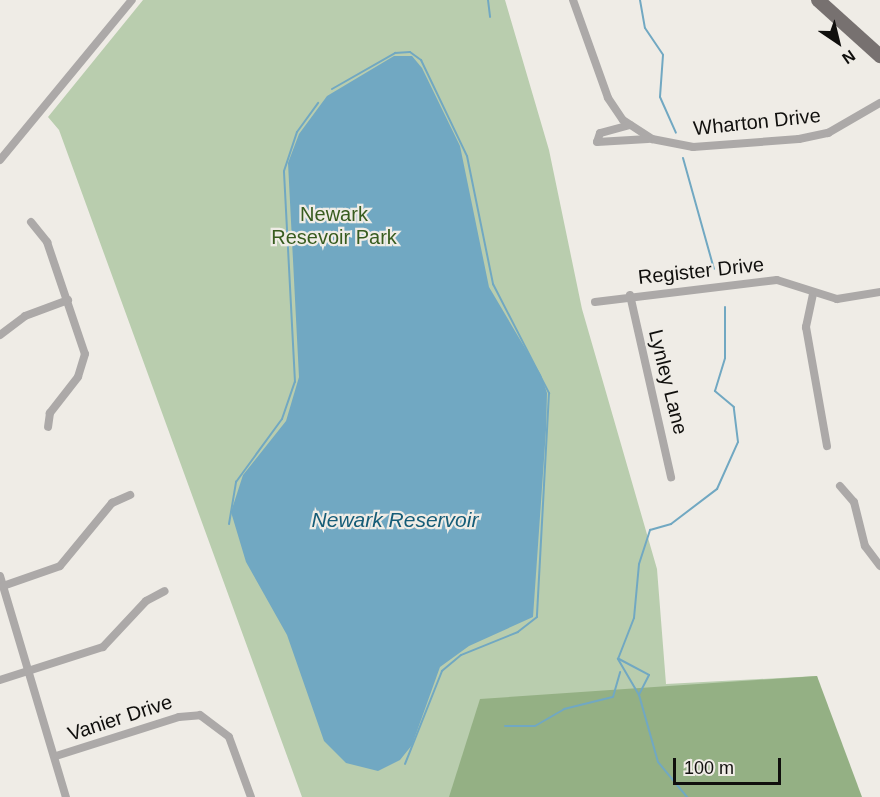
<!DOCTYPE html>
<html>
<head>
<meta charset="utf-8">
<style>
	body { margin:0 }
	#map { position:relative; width:880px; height:797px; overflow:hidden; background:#efece6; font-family:Helvetica,sans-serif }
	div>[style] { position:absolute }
	.green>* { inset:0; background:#b9cdae }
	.forest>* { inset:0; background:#94b084 }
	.water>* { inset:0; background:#71a8c2 }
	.stream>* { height:2px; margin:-1px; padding:0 1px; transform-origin:1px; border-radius:1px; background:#71a8c2 }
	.minor>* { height:8px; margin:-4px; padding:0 4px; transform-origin:4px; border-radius:4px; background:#aca9a8 }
	.primary>* { height:14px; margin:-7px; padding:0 7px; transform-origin:7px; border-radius:7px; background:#777170 }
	span { translate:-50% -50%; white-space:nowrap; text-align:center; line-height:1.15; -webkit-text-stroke:4.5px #efece6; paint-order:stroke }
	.street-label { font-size:20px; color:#100f0d }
	.park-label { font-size:20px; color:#385c1f }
	.water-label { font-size:21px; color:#155c77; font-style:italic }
	.north { position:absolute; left:808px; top:12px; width:60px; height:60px; -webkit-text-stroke:4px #efece6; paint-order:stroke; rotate:145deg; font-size:16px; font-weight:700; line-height:24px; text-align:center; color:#100f0d }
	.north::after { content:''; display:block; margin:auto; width:21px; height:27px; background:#100f0d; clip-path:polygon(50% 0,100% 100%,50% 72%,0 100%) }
	.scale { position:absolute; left:673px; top:758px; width:108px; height:27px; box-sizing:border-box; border:3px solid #100f0d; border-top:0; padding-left:8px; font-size:18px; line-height:21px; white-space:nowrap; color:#100f0d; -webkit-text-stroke:4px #efece6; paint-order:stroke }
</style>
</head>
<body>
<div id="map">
	<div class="green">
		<div style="clip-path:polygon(143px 0,505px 0,549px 150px,582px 309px,657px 569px,666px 684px,817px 676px,845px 797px,302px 797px,59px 130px,48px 117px)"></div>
	</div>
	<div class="forest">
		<div style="clip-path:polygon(817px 676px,862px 797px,449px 797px,480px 699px)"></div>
	</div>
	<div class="water">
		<div style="clip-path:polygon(394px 56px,412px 56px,422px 68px,460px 146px,489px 287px,541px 375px,547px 393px,546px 430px,533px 617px,469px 646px,440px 667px,412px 745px,400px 760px,378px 771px,346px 763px,324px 741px,287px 635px,246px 562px,231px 512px,243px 475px,286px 421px,299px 377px,288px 163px,299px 134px,327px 96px)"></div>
	</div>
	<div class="stream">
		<div style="left:488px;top:0;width:17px;rotate:83deg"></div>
		<div style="left:640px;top:0;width:28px;rotate:80deg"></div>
		<div style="left:645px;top:28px;width:32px;rotate:56deg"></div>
		<div style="left:663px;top:55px;width:42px;rotate:94.1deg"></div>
		<div style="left:660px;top:97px;width:39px;rotate:66deg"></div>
		<div style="left:332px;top:89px;width:73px;rotate:-29.7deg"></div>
		<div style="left:395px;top:53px;width:15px;rotate:-4deg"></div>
		<div style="left:410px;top:52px;width:14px;rotate:36deg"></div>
		<div style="left:421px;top:60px;width:106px;rotate:64.4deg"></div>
		<div style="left:467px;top:156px;width:131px;rotate:78.5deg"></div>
		<div style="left:493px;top:284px;width:123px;rotate:62.8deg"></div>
		<div style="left:549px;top:393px;width:224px;rotate:93.1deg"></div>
		<div style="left:537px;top:617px;width:24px;rotate:142deg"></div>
		<div style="left:518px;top:632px;width:61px;rotate:158deg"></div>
		<div style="left:461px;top:655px;width:25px;rotate:140deg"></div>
		<div style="left:442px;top:671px;width:100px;rotate:111.7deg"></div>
		<div style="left:683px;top:158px;width:115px;rotate:74.4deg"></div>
		<div style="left:229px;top:524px;width:43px;rotate:-80.5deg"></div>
		<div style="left:236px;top:482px;width:78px;rotate:-53.9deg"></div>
		<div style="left:282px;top:419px;width:39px;rotate:-71deg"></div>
		<div style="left:295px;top:382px;width:211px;rotate:-93deg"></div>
		<div style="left:284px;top:171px;width:41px;rotate:-71.6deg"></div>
		<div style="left:297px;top:132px;width:36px;rotate:-54deg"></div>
		<div style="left:619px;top:659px;width:34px;rotate:28deg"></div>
		<div style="left:649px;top:675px;width:22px;rotate:117deg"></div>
		<div style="left:505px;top:726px;width:30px"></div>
		<div style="left:535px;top:726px;width:34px;rotate:-30deg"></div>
		<div style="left:564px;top:709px;width:50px;rotate:-13.8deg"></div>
		<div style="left:613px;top:697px;width:26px;rotate:-74deg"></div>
		<div style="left:687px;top:797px;width:45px;rotate:-129.6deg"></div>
		<div style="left:658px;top:762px;width:70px;rotate:-105.8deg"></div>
		<div style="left:639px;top:695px;width:42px;rotate:-120.3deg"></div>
		<div style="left:618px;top:659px;width:44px;rotate:-68.7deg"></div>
		<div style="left:634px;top:618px;width:54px;rotate:-84.7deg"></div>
		<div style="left:639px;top:564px;width:36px;rotate:-72deg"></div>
		<div style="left:650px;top:530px;width:22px;rotate:-16deg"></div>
		<div style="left:671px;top:524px;width:58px;rotate:-37.3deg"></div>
		<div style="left:717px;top:489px;width:51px;rotate:-65.9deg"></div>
		<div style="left:738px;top:442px;width:35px;rotate:-97deg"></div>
		<div style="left:734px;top:407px;width:25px;rotate:-140deg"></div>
		<div style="left:715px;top:391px;width:34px;rotate:-73deg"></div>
		<div style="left:725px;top:358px;width:51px;rotate:-90deg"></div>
	</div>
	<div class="minor">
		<div style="left:573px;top:0;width:104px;rotate:70.3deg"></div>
		<div style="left:608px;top:98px;width:27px;rotate:56deg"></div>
		<div style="left:623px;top:120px;width:35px;rotate:33deg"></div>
		<div style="left:652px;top:139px;width:42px;rotate:11deg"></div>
		<div style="left:693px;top:147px;width:106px;rotate:-4.3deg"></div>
		<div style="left:799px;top:139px;width:30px;rotate:-12deg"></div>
		<div style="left:828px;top:133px;width:60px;rotate:-30deg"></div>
		<div style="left:630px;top:125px;width:31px;rotate:165deg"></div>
		<div style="left:600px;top:133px;width:9px;rotate:108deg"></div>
		<div style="left:597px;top:142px;width:51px;rotate:-3.4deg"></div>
		<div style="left:0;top:160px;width:207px;rotate:-50.5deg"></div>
		<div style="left:31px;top:222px;width:26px;rotate:51deg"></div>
		<div style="left:47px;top:242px;width:118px;rotate:71.3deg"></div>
		<div style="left:85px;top:354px;width:24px;rotate:107deg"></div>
		<div style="left:78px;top:377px;width:46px;rotate:127.9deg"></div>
		<div style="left:50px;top:413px;width:14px;rotate:98deg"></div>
		<div style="left:813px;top:294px;width:34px;rotate:102deg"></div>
		<div style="left:806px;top:327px;width:121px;rotate:80deg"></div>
		<div style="left:630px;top:295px;width:187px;rotate:77.3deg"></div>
		<div style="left:595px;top:302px;width:183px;rotate:-6.9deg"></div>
		<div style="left:777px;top:280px;width:63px;rotate:17.6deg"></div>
		<div style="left:837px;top:299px;width:44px;rotate:-9.2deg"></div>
		<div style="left:0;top:335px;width:31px;rotate:-37deg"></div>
		<div style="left:25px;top:316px;width:46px;rotate:-20.4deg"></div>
		<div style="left:840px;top:486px;width:21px;rotate:49deg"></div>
		<div style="left:854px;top:502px;width:45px;rotate:76deg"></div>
		<div style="left:865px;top:546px;width:25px;rotate:53deg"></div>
		<div style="left:0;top:576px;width:231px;rotate:73.4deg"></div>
		<div style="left:3px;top:586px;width:60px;rotate:-19.3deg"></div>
		<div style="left:60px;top:566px;width:82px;rotate:-50.5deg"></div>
		<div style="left:112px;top:503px;width:20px;rotate:-24deg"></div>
		<div style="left:0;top:680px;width:108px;rotate:-17.8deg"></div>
		<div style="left:103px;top:647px;width:63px;rotate:-46.9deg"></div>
		<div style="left:146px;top:601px;width:21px;rotate:-28deg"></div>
		<div style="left:56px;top:756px;width:129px;rotate:-17.6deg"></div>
		<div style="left:179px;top:717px;width:21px;rotate:-5deg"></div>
		<div style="left:200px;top:715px;width:36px;rotate:37deg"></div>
		<div style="left:229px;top:737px;width:64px;rotate:69.9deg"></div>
	</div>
	<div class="primary">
		<div style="left:818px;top:0;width:84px;rotate:42.1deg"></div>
	</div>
	<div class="street-label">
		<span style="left:757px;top:122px;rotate:-6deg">Wharton Drive</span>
		<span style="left:701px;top:271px;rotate:-6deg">Register Drive</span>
		<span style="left:668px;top:382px;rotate:76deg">Lynley Lane</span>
		<span style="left:120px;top:718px;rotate:-18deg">Vanier Drive</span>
	</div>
	<div class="park-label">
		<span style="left:334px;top:226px">Newark<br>Resevoir Park</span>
	</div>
	<div class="water-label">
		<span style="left:395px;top:520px">Newark Reservoir</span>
	</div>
	<div class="north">N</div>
	<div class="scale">100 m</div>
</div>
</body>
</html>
